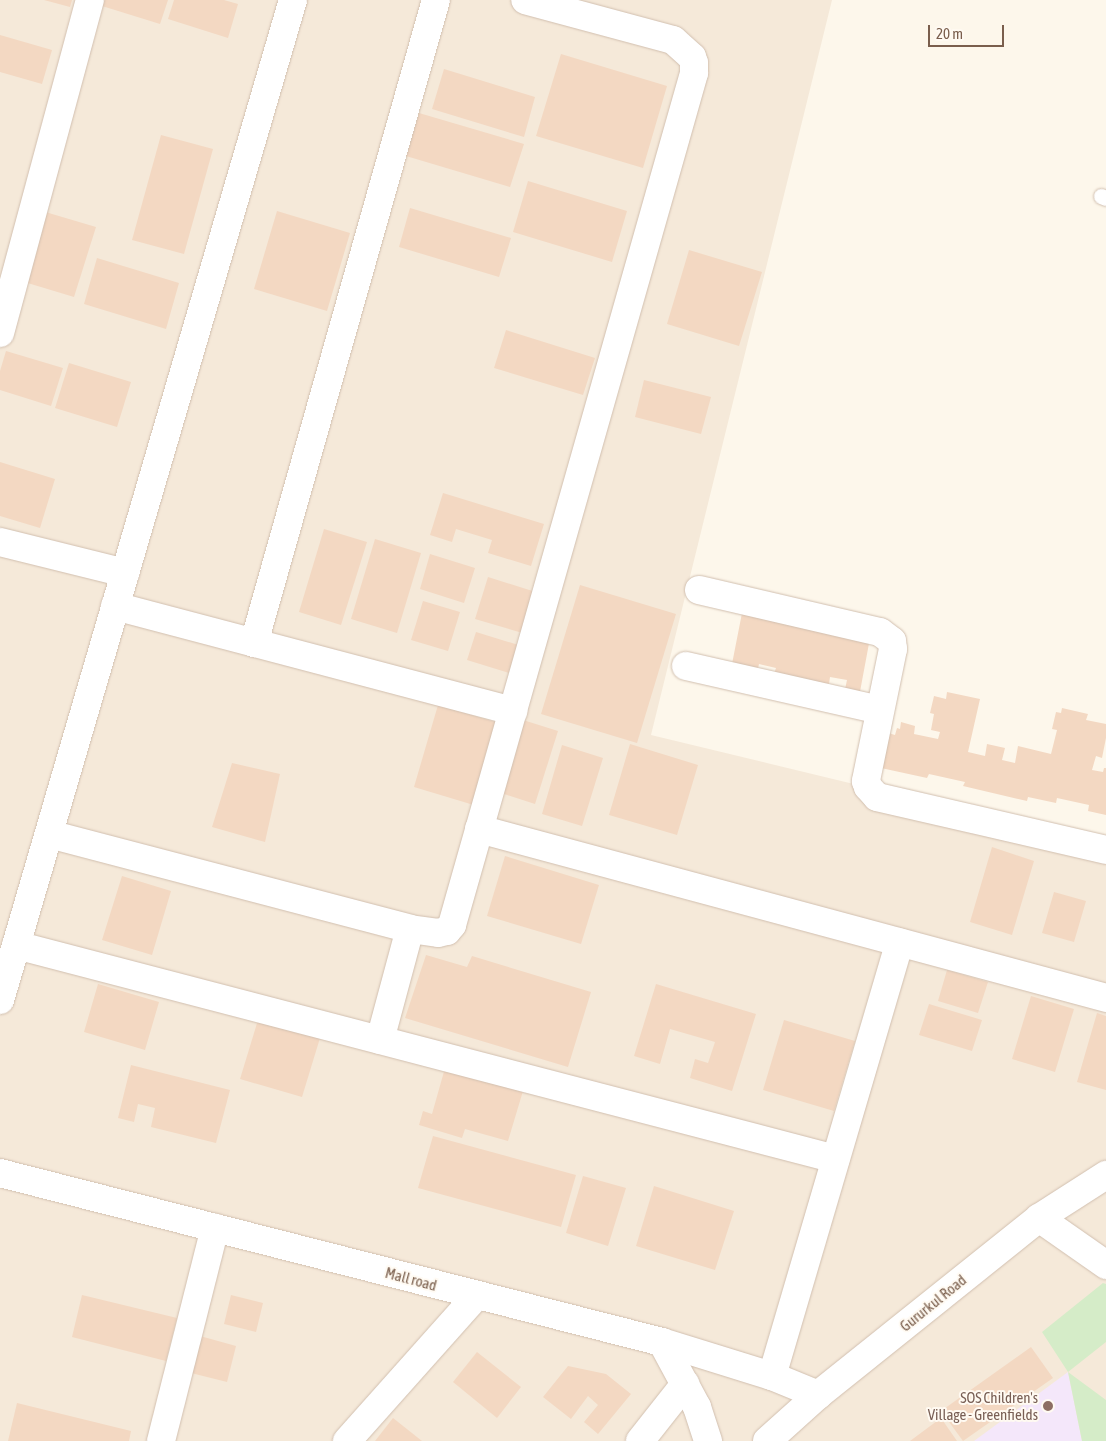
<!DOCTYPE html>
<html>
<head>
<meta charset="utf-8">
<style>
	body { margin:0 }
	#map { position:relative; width:1106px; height:1441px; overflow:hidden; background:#fdf7eb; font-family:"Asap Condensed",sans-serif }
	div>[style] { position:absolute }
	.residential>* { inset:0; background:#f5e9d9 }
	.education>* { inset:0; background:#f4e7fa }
	.green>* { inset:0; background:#d5ecc8 }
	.building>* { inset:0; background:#f3d8c2 }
	.roads { filter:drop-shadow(0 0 1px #d1bfaf) drop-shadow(0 0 1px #d1bfaf) }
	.service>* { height:15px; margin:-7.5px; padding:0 7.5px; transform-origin:7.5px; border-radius:7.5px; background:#fff }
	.minor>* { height:28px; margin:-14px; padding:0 14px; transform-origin:14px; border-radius:14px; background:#fff }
	.tertiary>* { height:28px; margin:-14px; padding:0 14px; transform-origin:14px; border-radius:14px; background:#fff }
	.dots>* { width:14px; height:14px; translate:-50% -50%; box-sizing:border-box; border:2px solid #fffaf2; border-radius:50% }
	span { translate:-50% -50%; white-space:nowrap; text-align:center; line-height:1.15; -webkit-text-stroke:4px #fffaf2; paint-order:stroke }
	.street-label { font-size:15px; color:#7a5e4c }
	.education-label { font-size:15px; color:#785e54 }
	.right { translate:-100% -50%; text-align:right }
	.scale { position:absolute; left:928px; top:25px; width:76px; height:22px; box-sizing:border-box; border:2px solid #7a5e4c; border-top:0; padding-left:6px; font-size:15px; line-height:18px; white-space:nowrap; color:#7a5e4c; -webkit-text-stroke:4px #fffaf2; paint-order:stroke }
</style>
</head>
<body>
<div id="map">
	<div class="residential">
		<div style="clip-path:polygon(0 0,832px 0,651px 735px,1106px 845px,1106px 1441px,0 1441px)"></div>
	</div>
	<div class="education">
		<div style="clip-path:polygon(1068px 1372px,1082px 1441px,974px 1441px)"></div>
	</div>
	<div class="green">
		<div style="clip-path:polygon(1103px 1283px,1106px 1284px,1106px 1342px,1068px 1372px,1106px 1400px,1106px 1441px,1082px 1441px,1068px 1372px,1042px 1332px)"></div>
	</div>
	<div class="building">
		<div style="clip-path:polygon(44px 0,72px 0,70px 7px)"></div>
		<div style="clip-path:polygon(103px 0,168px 0,160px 24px,102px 6px)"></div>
		<div style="clip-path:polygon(174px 0,224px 0,238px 4px,228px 38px,168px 19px)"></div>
		<div style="clip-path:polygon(0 35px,52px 50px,42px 84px,0 72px)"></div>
		<div style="clip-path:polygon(561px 54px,667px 86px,643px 168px,536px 136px)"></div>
		<div style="clip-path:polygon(444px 69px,535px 97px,524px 137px,432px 109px)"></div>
		<div style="clip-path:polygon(419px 113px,524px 144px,510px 187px,406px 156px)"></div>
		<div style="clip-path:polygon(161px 135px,213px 149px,184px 254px,132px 240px)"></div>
		<div style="clip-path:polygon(528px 181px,627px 211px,612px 262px,513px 232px)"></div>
		<div style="clip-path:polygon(410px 208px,511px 238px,499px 277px,399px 247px)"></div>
		<div style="clip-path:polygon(42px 211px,96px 227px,74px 297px,21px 281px)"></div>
		<div style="clip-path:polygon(277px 211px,350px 233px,327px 311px,254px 289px)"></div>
		<div style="clip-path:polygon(689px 250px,762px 272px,739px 346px,667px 324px)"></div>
		<div style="clip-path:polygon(97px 258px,179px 283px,166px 329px,84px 304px)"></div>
		<div style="clip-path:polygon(506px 330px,595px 358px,583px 395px,494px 368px)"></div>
		<div style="clip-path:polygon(6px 351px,63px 368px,51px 406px,0 390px,0 371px)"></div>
		<div style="clip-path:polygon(69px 363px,131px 382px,117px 427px,55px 408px)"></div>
		<div style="clip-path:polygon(644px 380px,711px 397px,701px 434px,635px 417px)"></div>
		<div style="clip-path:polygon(0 462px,55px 479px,40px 528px,0 516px)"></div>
		<div style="clip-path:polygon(443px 493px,544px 524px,531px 566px,488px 553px,492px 540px,456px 529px,452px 542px,430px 535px)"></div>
		<div style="clip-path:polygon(324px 529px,367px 542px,341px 625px,299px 612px)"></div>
		<div style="clip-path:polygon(375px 539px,421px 553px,397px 633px,351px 619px)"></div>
		<div style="clip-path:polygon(430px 554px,475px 568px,464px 603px,420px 589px)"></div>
		<div style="clip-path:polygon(488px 577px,542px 594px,529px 635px,475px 619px)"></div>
		<div style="clip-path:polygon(580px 585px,676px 614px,637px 743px,541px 714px)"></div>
		<div style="clip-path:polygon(423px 601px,460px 612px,448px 651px,411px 640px)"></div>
		<div style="clip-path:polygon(742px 613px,870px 638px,859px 697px,844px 694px,847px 680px,830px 677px,829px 684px,774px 674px,776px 668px,759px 664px,757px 673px,731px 669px)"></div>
		<div style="clip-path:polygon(476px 632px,525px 647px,516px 675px,467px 660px)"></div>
		<div style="clip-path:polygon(947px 692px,980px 699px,968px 752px,985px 756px,987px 744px,1005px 748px,1002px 760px,1015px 763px,1018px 746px,1051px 754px,1057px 730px,1052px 729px,1056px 712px,1061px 713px,1062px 708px,1088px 714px,1086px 720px,1106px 724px,1106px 738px,1102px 758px,1096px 756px,1092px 770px,1103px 772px,1104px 768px,1106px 768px,1106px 815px,1088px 811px,1089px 805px,1057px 798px,1056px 803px,1028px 797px,1027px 801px,963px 786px,965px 782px,929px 774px,927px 778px,881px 768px,888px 733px,895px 735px,897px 728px,900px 729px,901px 722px,915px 726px,914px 734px,938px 739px,940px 732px,931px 730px,934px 714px,930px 713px,934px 696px,946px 699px)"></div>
		<div style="clip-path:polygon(438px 705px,502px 724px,477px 806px,414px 787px)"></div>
		<div style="clip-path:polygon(523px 720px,558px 731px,535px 804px,501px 793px)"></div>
		<div style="clip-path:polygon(630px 744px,698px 765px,677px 835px,609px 815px)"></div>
		<div style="clip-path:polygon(562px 745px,603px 758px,582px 826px,542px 814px)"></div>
		<div style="clip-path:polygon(232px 763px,280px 774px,265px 842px,212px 827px)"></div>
		<div style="clip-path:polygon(992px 847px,1034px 861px,1012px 935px,970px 922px)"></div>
		<div style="clip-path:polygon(505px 856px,599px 885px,581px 944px,487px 916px)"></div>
		<div style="clip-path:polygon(122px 876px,171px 891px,152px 955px,102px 940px)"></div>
		<div style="clip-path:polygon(1054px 892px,1086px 901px,1074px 942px,1042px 933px)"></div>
		<div style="clip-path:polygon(426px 955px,467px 967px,472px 956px,591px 992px,568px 1067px,405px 1018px)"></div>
		<div style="clip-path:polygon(947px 970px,988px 982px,978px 1013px,938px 1001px)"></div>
		<div style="clip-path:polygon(98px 984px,159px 1002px,145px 1050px,84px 1032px)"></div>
		<div style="clip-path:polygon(656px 984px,756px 1014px,732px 1091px,690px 1078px,695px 1059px,708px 1063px,715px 1042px,670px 1029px,660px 1064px,634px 1056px)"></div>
		<div style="clip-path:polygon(1031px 996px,1074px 1009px,1055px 1072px,1012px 1059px)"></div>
		<div style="clip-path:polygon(929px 1004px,982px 1020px,972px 1051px,919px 1035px)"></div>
		<div style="clip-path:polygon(1097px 1013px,1106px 1016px,1106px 1090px,1077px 1082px)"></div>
		<div style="clip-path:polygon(258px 1020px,320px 1038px,302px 1097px,240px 1079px)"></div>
		<div style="clip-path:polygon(784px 1020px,855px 1041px,834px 1111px,763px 1090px)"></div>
		<div style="clip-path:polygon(131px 1065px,230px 1090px,216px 1143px,151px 1127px,155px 1108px,138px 1104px,134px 1122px,118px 1118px)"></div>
		<div style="clip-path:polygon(445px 1068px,523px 1091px,508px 1141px,465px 1129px,462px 1138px,419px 1125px,423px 1111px,432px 1114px)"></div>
		<div style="clip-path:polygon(433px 1136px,576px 1175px,561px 1227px,418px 1188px)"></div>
		<div style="clip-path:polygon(583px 1176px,626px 1188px,608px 1246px,566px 1233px)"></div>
		<div style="clip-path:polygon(654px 1186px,734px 1211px,715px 1270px,636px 1246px)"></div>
		<div style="clip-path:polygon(82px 1295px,177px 1318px,166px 1361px,72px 1337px)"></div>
		<div style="clip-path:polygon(231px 1295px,263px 1303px,256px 1332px,224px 1324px)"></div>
		<div style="clip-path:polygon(200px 1336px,236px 1346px,227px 1382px,191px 1373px)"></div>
		<div style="clip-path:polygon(1031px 1347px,1053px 1378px,963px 1441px,941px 1411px)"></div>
		<div style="clip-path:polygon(477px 1352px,521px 1387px,497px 1418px,453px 1382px)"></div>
		<div style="clip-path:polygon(568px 1366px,606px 1374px,631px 1394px,598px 1434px,584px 1422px,598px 1405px,588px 1396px,571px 1419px,543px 1397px)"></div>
		<div style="clip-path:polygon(17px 1403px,131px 1431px,129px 1441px,8px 1441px)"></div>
		<div style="clip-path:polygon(393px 1418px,422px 1441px,375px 1441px)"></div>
		<div style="clip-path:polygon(941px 1418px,957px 1441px,910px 1441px)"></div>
	</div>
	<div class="roads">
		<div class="service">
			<div style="left:1101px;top:196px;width:5px;rotate:22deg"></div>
		</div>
		<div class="minor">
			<div style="left:0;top:333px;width:345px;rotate:-74.9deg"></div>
			<div style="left:0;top:542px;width:129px;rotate:13.9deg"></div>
			<div style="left:699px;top:590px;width:186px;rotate:13.1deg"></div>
			<div style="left:880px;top:632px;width:15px;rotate:37deg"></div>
			<div style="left:892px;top:641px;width:8px;rotate:83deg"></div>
			<div style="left:893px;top:649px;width:135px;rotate:101.6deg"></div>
			<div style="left:866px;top:781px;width:6px;rotate:72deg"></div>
			<div style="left:868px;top:787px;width:13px;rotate:48deg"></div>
			<div style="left:877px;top:797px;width:235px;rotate:13deg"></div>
			<div style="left:115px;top:606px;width:412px;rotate:14.8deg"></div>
			<div style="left:254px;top:643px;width:668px;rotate:-74.2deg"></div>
			<div style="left:686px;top:666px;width:198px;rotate:12.8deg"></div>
			<div style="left:479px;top:829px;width:649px;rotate:15.08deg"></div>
			<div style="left:49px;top:834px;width:373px;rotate:14.7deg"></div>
			<div style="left:410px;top:929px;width:28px;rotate:8deg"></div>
			<div style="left:438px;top:933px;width:9px;rotate:-13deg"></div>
			<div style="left:447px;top:931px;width:8px;rotate:-50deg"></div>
			<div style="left:452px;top:925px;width:886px;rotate:-74.14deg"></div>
			<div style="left:694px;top:73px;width:10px;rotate:-90deg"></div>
			<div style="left:694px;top:63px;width:6px;rotate:-108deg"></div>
			<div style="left:692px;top:57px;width:25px;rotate:-138deg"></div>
			<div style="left:673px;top:40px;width:153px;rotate:-164.9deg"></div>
			<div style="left:16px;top:945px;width:847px;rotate:14.63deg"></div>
			<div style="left:0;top:1000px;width:1042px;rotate:-73.67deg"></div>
			<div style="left:380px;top:1040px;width:115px;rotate:-74.9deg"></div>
			<div style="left:1039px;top:1218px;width:82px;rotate:35deg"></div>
			<div style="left:772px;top:1376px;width:452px;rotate:-73.6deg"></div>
			<div style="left:161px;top:1441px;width:220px;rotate:-75.8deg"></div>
			<div style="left:347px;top:1441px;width:194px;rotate:-48.3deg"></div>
			<div style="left:640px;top:1441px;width:73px;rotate:-51.7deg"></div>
		</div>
		<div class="tertiary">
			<div style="left:0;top:1173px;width:683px;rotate:14.32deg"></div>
			<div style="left:662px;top:1342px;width:115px;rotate:17.2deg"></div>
			<div style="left:772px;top:1376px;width:50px;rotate:22.4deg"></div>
			<div style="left:662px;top:1342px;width:74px;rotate:61.7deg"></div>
			<div style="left:697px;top:1407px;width:36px;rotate:72deg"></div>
			<div style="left:767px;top:1441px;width:69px;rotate:-42deg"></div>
			<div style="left:818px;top:1395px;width:283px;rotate:-38.7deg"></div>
			<div style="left:1039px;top:1218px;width:80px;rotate:-32.7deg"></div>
		</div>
	</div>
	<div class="dots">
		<div style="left:1048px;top:1406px;background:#8d6e63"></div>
	</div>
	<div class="street-label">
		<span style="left:411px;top:1279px;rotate:15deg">Mall road</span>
		<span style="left:933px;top:1303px;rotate:-39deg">Gururkul Road</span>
	</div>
	<div class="education-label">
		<span class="right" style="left:1038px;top:1406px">SOS Children's<br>Village - Greenfields</span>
	</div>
	<div class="scale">20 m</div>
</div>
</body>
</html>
